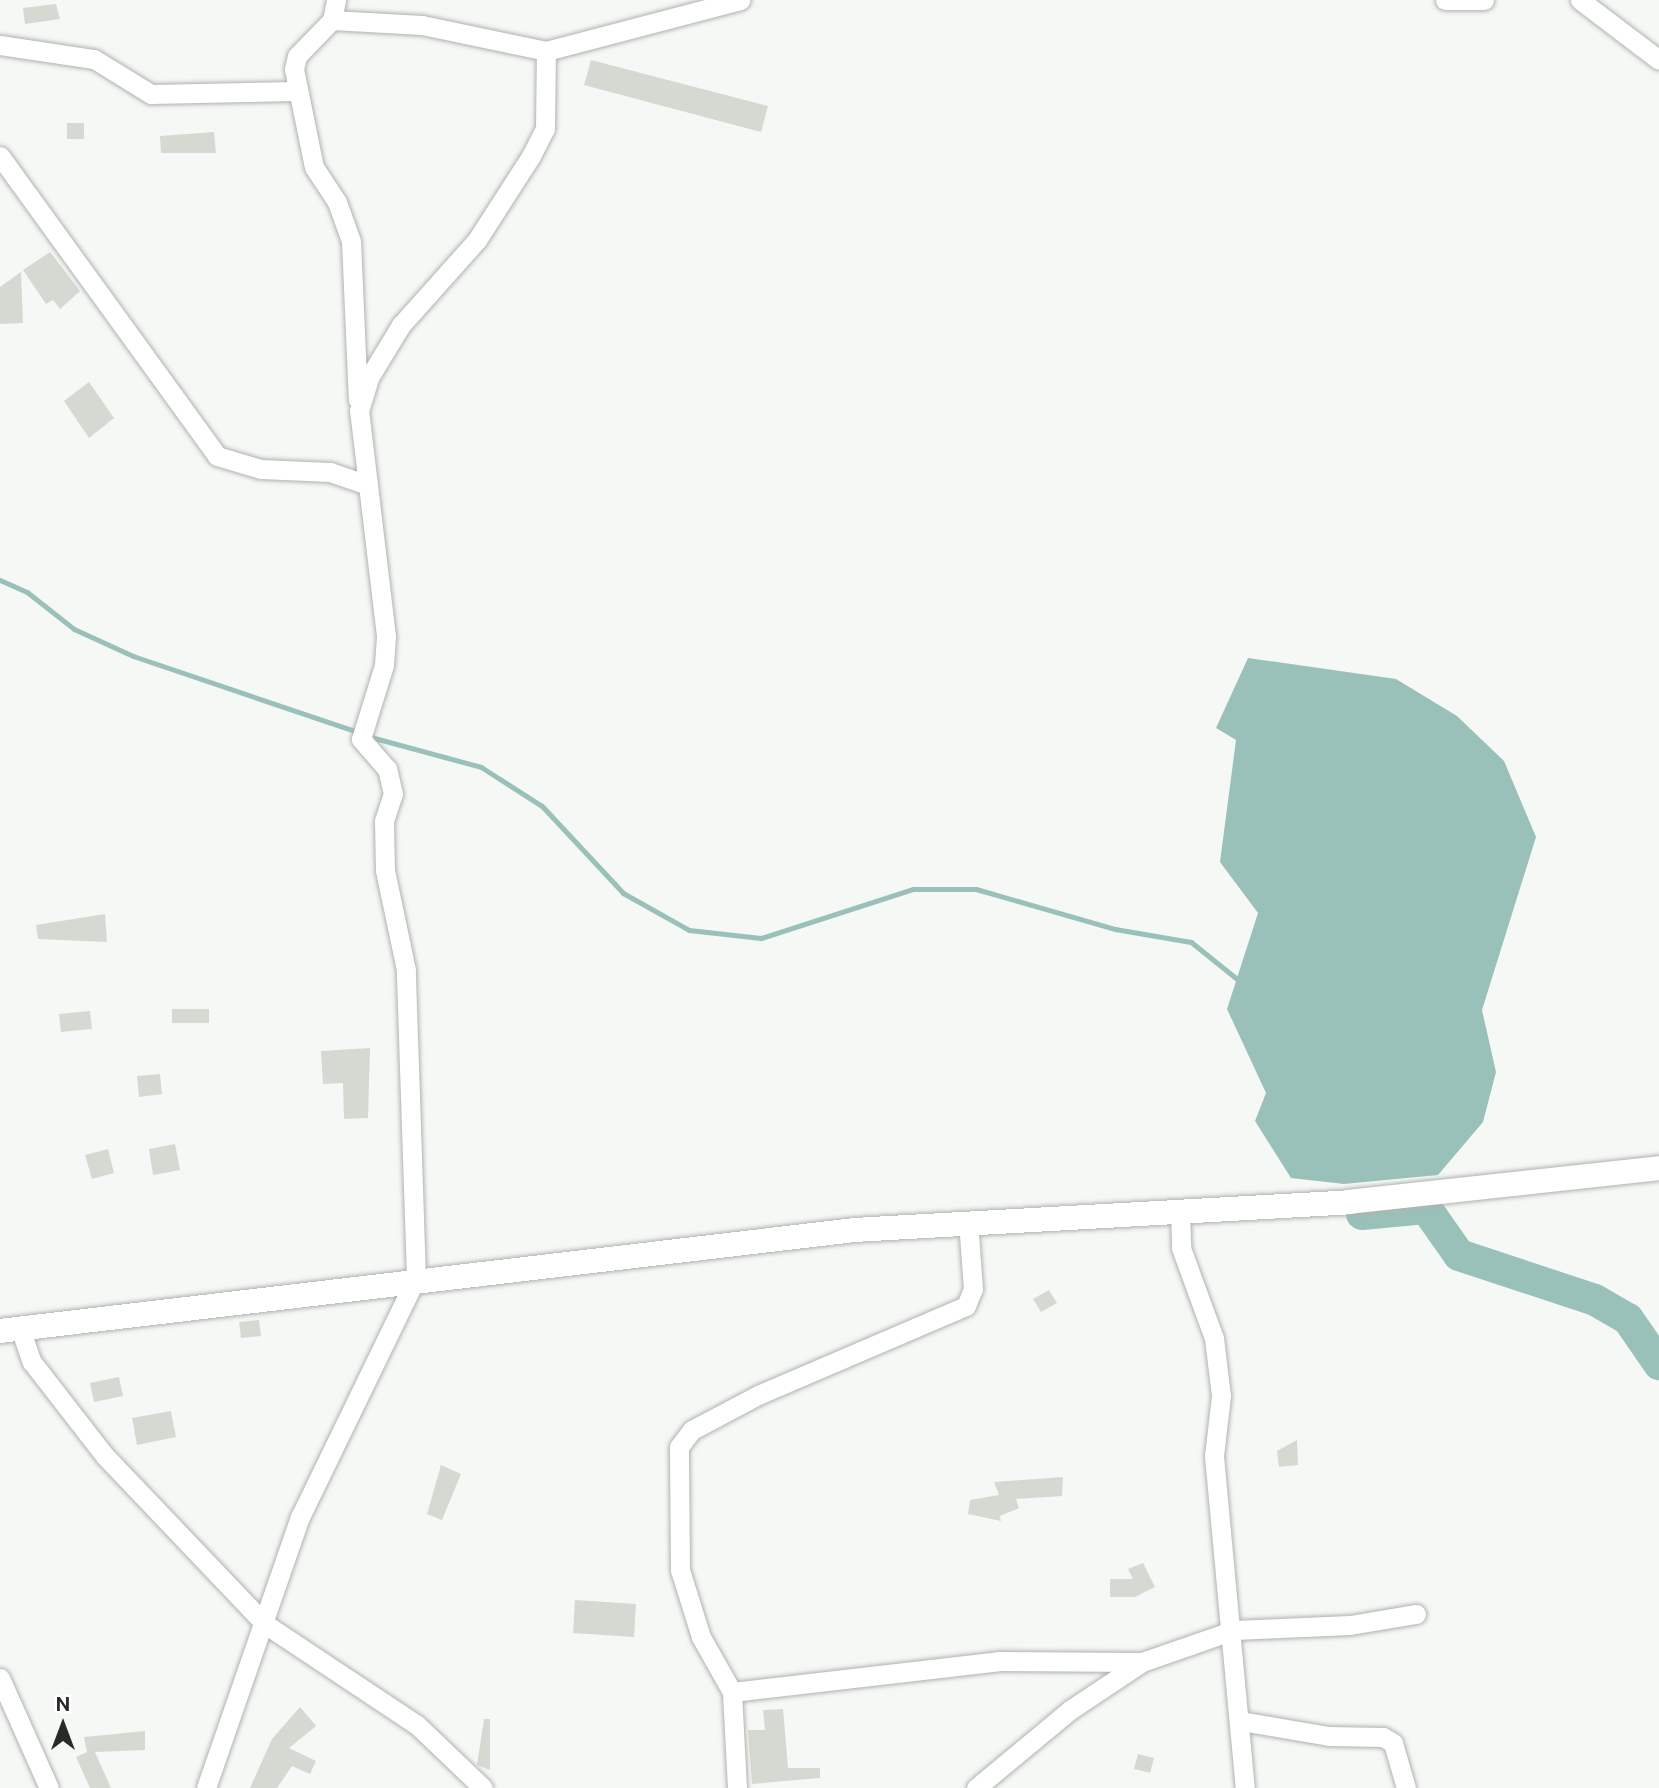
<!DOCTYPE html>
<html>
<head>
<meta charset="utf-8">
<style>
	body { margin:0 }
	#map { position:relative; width:1659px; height:1788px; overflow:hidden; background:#f5f8f4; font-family:"Public Sans",sans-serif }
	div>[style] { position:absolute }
	.water>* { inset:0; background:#9ac1b9 }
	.stream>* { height:5px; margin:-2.5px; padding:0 2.5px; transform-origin:2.5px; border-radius:2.5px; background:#9ac1b9 }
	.river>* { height:32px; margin:-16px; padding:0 16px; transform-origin:16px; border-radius:16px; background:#9ac1b9 }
	.building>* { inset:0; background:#d6d8d2 }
	.roads { filter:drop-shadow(0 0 2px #afb3af) drop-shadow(0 0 2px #afb3af) }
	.minor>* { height:19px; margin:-9.5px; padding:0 9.5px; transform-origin:9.5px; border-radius:9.5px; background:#fff }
	.tertiary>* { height:24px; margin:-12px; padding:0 12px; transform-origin:12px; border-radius:12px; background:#fff }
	span { translate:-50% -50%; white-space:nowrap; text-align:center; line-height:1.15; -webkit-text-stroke:6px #fff; paint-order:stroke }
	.north { position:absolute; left:28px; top:1690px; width:70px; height:70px; -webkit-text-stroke:5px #fff; paint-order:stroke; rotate:0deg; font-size:19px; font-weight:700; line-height:28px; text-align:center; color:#282a28 }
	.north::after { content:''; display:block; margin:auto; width:24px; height:32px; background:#282a28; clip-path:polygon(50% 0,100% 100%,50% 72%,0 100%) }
</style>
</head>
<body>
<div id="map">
	<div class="water">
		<div style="clip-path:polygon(1248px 658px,1396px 679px,1457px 716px,1504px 761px,1536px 837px,1482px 1010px,1496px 1072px,1483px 1122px,1438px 1175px,1344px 1184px,1291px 1178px,1255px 1121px,1266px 1093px,1227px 1009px,1258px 913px,1220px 862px,1236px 740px,1216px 728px)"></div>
	</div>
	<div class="stream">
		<div style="left:0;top:580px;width:30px;rotate:24deg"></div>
		<div style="left:27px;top:592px;width:60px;rotate:38.2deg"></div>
		<div style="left:74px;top:629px;width:65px;rotate:24.6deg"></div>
		<div style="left:133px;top:656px;width:237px;rotate:18.7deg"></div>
		<div style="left:367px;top:736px;width:118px;rotate:15.2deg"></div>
		<div style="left:481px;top:767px;width:72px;rotate:32.6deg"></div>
		<div style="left:542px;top:806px;width:119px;rotate:47deg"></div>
		<div style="left:623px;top:893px;width:76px;rotate:29.3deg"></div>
		<div style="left:689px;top:930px;width:72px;rotate:6.3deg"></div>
		<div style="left:761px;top:938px;width:160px;rotate:-17.9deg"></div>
		<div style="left:913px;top:889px;width:63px"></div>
		<div style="left:976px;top:889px;width:145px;rotate:16.1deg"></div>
		<div style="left:1115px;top:929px;width:77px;rotate:9.7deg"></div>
		<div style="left:1191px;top:942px;width:65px;rotate:38.8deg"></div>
	</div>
	<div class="river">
		<div style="left:1362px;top:1214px;width:64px;rotate:-5.4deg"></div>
		<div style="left:1426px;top:1208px;width:57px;rotate:54.9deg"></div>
		<div style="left:1459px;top:1255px;width:143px;rotate:18.3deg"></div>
		<div style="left:1595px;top:1300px;width:38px;rotate:30deg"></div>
		<div style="left:1628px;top:1319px;width:55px;rotate:55.4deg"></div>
	</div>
	<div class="building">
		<div style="clip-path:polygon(56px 4px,60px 19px,25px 24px,23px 8px)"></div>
		<div style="clip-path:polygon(591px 60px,768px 106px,761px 132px,584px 85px)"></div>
		<div style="clip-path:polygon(67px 123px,84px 123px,84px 139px,67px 139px)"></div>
		<div style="clip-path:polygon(214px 132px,216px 153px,161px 153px,160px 136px)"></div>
		<div style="clip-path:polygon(50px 252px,80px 291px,60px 309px,53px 300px,46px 304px,23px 270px)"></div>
		<div style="clip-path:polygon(21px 272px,23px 323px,0 324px,0 287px)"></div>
		<div style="clip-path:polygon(89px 382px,114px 418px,89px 438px,64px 401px)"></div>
		<div style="clip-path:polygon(105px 914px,107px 942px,38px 939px,36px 925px)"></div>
		<div style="clip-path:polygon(172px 1009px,209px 1009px,209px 1023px,172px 1023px)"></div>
		<div style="clip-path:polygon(90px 1011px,92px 1029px,61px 1032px,59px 1014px)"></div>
		<div style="clip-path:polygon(370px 1048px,368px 1118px,344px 1119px,343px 1083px,323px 1084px,321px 1051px)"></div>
		<div style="clip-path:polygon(160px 1074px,162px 1094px,139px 1097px,137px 1076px)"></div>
		<div style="clip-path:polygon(175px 1144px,180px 1170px,153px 1175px,149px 1149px)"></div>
		<div style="clip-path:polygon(108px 1149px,114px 1173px,92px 1179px,85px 1155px)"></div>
		<div style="clip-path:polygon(1049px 1290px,1057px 1303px,1041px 1312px,1033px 1299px)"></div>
		<div style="clip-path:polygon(259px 1320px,261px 1336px,241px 1338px,239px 1322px)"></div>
		<div style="clip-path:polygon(119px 1377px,123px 1396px,94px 1402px,90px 1383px)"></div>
		<div style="clip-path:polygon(171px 1411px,176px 1437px,137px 1445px,132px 1418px)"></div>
		<div style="clip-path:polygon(1297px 1440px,1298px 1465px,1279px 1467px,1277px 1451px)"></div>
		<div style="clip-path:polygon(441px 1465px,461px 1474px,442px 1520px,427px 1514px)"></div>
		<div style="clip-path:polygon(1063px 1477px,1062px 1496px,1016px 1499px,1019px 1508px,1000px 1516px,1001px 1521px,968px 1514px,970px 1500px,999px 1495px,994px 1482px)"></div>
		<div style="clip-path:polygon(1143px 1563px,1155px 1587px,1135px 1597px,1110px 1597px,1110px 1579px,1133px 1579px,1128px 1569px)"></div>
		<div style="clip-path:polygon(575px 1600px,636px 1604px,634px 1637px,573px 1633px)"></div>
		<div style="clip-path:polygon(300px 1707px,316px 1726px,289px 1748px,316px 1761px,310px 1774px,292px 1766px,277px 1788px,250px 1788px,272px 1739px)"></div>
		<div style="clip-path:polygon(783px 1709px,788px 1768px,820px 1768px,820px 1778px,752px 1784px,748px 1730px,765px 1730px,763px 1710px)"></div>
		<div style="clip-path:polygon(484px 1719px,490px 1719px,490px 1770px,477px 1765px)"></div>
		<div style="clip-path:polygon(145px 1731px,145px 1750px,95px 1752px,111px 1788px,90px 1788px,76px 1757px,87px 1752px,84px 1737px)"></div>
		<div style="clip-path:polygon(1138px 1754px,1154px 1758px,1150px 1773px,1134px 1769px)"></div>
	</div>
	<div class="roads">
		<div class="minor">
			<div style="left:336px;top:0;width:20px;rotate:101deg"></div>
			<div style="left:332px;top:20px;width:50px;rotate:134.2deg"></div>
			<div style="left:297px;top:56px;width:13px;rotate:103deg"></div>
			<div style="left:294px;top:69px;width:100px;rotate:78.5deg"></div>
			<div style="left:314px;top:167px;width:42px;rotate:56.7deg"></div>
			<div style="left:337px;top:202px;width:41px;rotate:70.3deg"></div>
			<div style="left:351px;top:241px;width:159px;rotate:87.5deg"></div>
			<div style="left:1445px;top:0;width:39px"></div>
			<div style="left:1580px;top:0;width:99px;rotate:37.2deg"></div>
			<div style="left:332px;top:20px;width:90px;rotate:3.2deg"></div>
			<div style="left:422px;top:25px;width:127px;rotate:11.8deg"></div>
			<div style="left:546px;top:51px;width:201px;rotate:-14.7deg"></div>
			<div style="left:0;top:45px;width:95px;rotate:8.5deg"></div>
			<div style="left:94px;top:59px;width:67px;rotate:31.6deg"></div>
			<div style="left:151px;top:94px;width:144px;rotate:-1.2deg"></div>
			<div style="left:0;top:156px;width:370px;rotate:54.1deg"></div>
			<div style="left:217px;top:456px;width:46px;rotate:16.5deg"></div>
			<div style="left:261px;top:469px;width:69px;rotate:2.5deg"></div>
			<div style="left:330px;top:472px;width:40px;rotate:18.9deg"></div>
			<div style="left:1180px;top:1212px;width:36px;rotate:88deg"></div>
			<div style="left:1181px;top:1248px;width:96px;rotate:69.9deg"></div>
			<div style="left:1214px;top:1338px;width:58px;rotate:83.1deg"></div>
			<div style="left:1221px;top:1396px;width:60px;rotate:96.7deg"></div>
			<div style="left:1214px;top:1456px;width:333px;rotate:84.7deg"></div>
			<div style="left:20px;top:1328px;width:36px;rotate:71deg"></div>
			<div style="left:32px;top:1362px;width:119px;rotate:52.2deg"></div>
			<div style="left:105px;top:1456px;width:232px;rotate:46.4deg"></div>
			<div style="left:265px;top:1624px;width:182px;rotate:33.6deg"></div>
			<div style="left:417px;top:1725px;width:91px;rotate:43.7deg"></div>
			<div style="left:0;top:1678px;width:120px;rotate:66deg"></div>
			<div style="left:732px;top:1692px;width:268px;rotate:-6.6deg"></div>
			<div style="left:998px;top:1661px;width:144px;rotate:0.4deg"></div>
			<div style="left:1241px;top:1721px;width:89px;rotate:9.7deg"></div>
			<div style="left:1329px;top:1736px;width:54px;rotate:1.1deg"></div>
			<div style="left:1383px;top:1737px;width:12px;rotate:31deg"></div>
			<div style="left:1393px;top:1743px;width:47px;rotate:73.9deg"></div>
			<div style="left:206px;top:1788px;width:287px;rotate:-70.9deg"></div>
			<div style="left:300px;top:1517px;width:266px;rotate:-64.1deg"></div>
			<div style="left:416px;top:1278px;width:308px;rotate:-91.9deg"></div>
			<div style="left:406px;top:970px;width:102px;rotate:-101.9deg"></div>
			<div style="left:385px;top:870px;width:49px;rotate:-91.2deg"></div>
			<div style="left:384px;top:821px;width:28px;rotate:-72deg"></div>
			<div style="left:393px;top:794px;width:26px;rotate:-103deg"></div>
			<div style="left:387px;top:769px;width:40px;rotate:-131deg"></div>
			<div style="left:361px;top:739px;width:77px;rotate:-72.7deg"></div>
			<div style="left:384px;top:665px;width:29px;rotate:-86deg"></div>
			<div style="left:386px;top:636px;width:227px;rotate:-96.8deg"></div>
			<div style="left:359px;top:411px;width:37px;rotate:-73deg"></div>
			<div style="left:370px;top:376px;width:60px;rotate:-58.7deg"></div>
			<div style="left:401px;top:325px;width:114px;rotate:-48.2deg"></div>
			<div style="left:477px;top:240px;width:100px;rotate:-57.3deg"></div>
			<div style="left:531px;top:156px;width:30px;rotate:-63deg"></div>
			<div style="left:545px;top:129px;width:78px;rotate:-89.3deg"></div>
			<div style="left:737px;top:1788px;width:96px;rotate:-93deg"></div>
			<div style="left:732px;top:1692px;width:63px;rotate:-119.4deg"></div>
			<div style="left:701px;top:1637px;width:70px;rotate:-107.4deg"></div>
			<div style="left:680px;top:1570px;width:123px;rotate:-90.5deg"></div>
			<div style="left:679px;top:1447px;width:21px;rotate:-53deg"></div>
			<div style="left:692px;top:1430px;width:75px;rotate:-27.9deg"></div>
			<div style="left:758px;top:1395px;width:226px;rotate:-23.2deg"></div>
			<div style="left:966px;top:1306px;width:18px;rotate:-68deg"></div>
			<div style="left:973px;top:1289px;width:68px;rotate:-94.2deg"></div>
			<div style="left:976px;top:1788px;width:122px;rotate:-39.7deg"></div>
			<div style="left:1070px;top:1710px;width:87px;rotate:-33.7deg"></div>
			<div style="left:1142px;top:1662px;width:97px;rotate:-19.2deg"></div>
			<div style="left:1234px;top:1630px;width:116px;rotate:-2.5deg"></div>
			<div style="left:1350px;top:1625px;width:67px;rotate:-9.5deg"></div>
		</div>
		<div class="tertiary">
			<div style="left:0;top:1331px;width:860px;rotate:-6.74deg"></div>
			<div style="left:854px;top:1230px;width:495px;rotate:-3.2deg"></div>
			<div style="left:1348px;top:1202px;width:313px;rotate:-6.2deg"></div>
		</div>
	</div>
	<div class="north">N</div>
</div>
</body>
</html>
